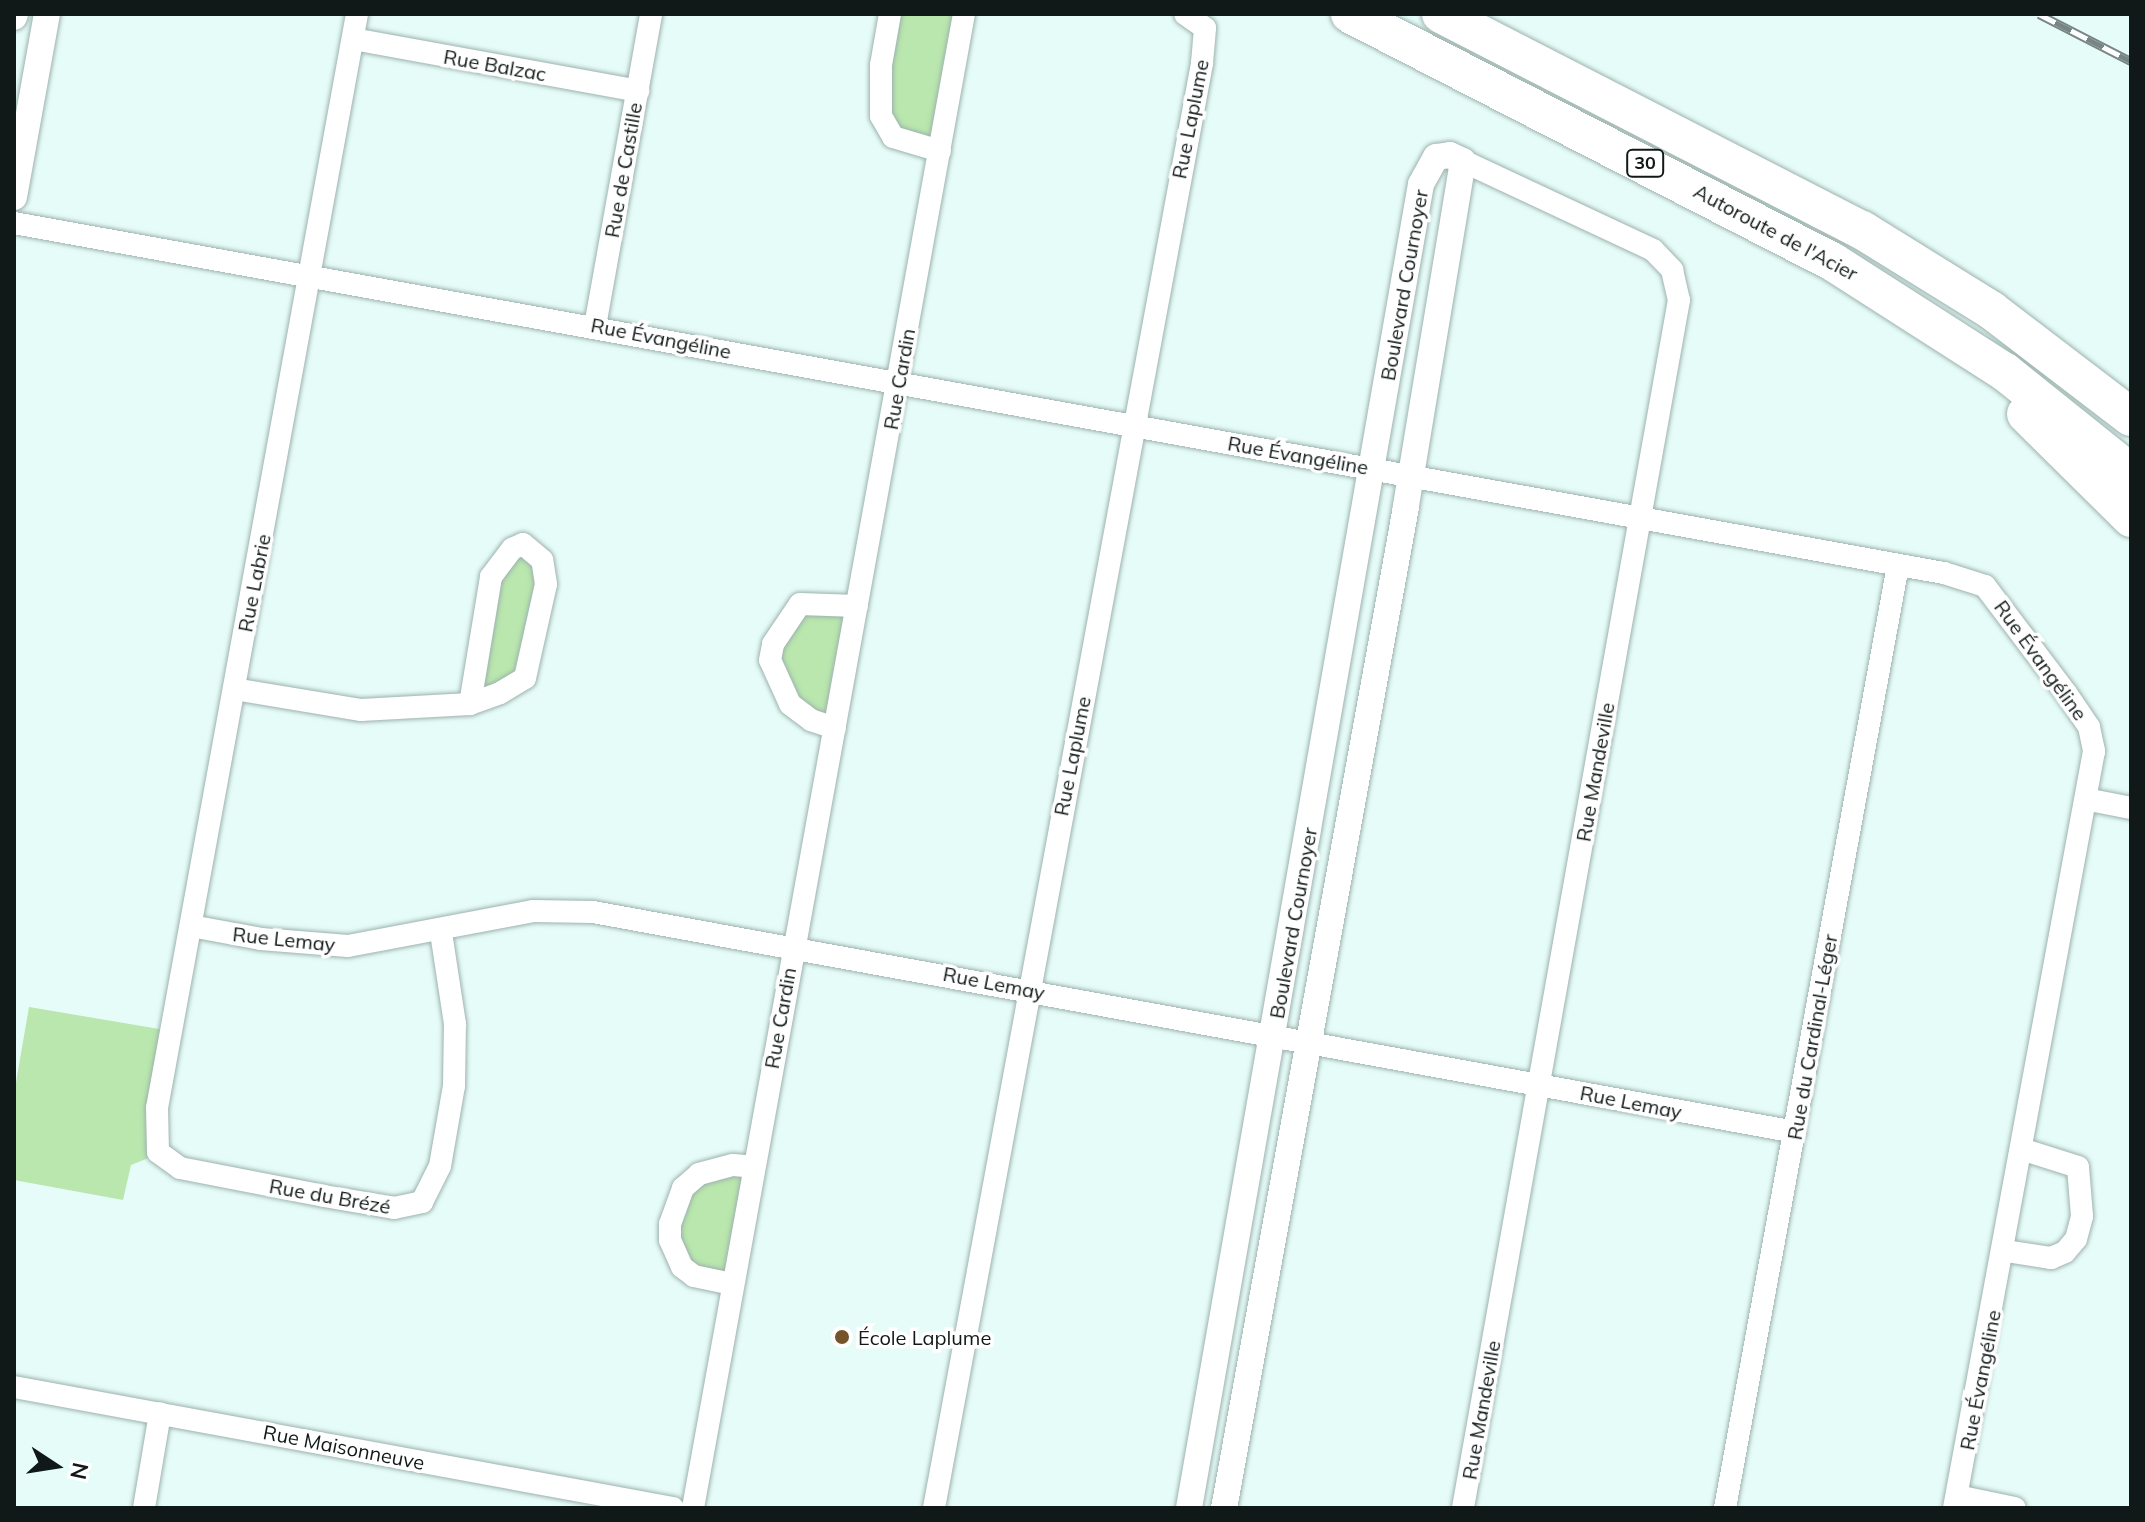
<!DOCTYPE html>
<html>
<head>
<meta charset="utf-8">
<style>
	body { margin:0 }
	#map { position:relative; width:2145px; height:1522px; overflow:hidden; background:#e6fcf8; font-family:Mulish,sans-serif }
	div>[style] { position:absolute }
	.green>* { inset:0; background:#b9e7ad }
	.roads { filter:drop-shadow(0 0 2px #9db2ae) drop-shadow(0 0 2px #9db2ae) }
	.minor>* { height:22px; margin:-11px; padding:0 11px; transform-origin:11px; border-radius:11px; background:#fff }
	.tertiary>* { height:26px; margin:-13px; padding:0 13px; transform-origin:13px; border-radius:13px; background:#fff }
	.motorway>* { height:38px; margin:-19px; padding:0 19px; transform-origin:19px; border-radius:19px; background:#fff }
	.rail>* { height:9px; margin-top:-4.5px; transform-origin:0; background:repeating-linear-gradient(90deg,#fff 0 18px,#778684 0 36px); box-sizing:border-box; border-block:2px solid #778684 }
	.dots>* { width:22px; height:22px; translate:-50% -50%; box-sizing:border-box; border:4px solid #fff; border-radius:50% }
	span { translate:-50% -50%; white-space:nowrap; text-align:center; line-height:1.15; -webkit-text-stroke:7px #fff; paint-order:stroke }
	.shield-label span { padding:2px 6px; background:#fff; border:2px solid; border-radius:6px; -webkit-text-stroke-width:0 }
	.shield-label { font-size:18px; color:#111918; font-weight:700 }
	.street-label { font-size:20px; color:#111918 }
	.poi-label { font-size:20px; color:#111918 }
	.left { translate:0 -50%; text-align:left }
	.frame { position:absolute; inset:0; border:16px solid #111918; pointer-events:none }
	.north { position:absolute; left:16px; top:1426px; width:80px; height:80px; -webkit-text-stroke:6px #fff; paint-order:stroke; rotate:102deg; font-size:22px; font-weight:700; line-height:32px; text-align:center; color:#111918 }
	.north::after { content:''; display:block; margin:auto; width:28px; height:36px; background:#111918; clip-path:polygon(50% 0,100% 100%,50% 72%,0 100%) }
</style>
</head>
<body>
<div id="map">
	<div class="green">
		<div style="clip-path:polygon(891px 14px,963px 14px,938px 150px,894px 137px,881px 65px)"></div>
		<div style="clip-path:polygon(514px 551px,543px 571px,523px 676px,474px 699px,494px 578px)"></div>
		<div style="clip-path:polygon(849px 608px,826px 725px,799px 707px,773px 644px,790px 618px)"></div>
		<div style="clip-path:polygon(29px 1007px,171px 1031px,156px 1155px,131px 1165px,123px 1200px,14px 1180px,14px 1094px)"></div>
		<div style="clip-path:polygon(748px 1166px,728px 1279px,710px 1276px,677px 1252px,685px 1189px)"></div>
	</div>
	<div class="roads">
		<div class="minor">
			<div style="left:357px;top:14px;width:1112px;rotate:100.36deg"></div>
			<div style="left:157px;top:1108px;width:44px;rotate:88.7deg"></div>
			<div style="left:158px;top:1152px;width:27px;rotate:36deg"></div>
			<div style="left:180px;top:1168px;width:147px;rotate:11deg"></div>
			<div style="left:324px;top:1196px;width:71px;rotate:9.7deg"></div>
			<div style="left:394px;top:1208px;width:29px;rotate:-12deg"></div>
			<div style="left:422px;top:1202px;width:40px;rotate:-63.4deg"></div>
			<div style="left:440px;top:1166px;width:81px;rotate:-80.1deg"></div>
			<div style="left:454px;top:1086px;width:62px;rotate:-89.1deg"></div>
			<div style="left:455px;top:1024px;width:93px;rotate:-98.7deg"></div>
			<div style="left:890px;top:14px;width:52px;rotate:100deg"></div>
			<div style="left:881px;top:65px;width:51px;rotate:90deg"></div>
			<div style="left:881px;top:116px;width:24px;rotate:60deg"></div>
			<div style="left:893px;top:137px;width:49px;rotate:16.6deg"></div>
			<div style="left:353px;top:39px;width:290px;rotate:10.3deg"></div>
			<div style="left:1463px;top:161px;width:210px;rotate:25.1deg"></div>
			<div style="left:1653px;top:250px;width:28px;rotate:46deg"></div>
			<div style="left:1672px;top:270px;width:31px;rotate:77deg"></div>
			<div style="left:1679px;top:300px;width:1227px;rotate:100.14deg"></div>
			<div style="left:14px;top:223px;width:1961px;rotate:10.28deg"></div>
			<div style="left:1944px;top:573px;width:43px;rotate:17.6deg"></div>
			<div style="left:1985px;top:586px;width:134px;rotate:52.9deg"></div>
			<div style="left:2066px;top:693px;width:41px;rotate:55.9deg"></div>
			<div style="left:2089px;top:727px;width:25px;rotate:78deg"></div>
			<div style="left:2094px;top:751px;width:770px;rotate:100.48deg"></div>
			<div style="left:595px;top:326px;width:317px;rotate:-79.8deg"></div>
			<div style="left:234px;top:689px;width:129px;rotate:9.4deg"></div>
			<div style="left:361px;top:710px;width:109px;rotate:-3.2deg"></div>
			<div style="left:470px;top:704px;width:32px;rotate:-20deg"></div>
			<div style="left:500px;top:693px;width:29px;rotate:-31deg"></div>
			<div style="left:525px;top:678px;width:96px;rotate:-77.4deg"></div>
			<div style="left:546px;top:584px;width:24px;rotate:-99deg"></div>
			<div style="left:542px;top:560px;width:25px;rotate:-140deg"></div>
			<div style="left:523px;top:544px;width:12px;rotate:156deg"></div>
			<div style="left:512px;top:549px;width:35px;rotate:127deg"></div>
			<div style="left:491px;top:577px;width:129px;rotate:99.4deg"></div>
			<div style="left:835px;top:728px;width:25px;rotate:-162deg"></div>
			<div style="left:811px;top:720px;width:26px;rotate:-143deg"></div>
			<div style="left:790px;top:704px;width:48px;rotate:-114.4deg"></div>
			<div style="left:770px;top:660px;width:16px;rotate:-79deg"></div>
			<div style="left:773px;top:644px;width:48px;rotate:-56deg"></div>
			<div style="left:800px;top:604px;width:57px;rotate:2deg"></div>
			<div style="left:2090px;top:800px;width:42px;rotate:11deg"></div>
			<div style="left:191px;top:926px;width:71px;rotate:10.5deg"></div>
			<div style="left:261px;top:939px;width:87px;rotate:4.6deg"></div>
			<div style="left:348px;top:946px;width:188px;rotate:-10.7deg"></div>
			<div style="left:533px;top:911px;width:60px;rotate:1deg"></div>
			<div style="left:593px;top:912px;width:1222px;rotate:10.37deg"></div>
			<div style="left:2006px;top:1251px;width:46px;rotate:8.8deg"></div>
			<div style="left:2051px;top:1258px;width:15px;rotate:-23deg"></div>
			<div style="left:2065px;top:1252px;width:17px;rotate:-50deg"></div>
			<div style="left:2076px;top:1239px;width:24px;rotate:-75deg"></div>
			<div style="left:2082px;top:1216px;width:49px;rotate:-94.7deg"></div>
			<div style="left:2078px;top:1167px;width:57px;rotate:-162.5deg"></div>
			<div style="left:732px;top:1284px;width:39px;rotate:-168deg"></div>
			<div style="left:694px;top:1276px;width:15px;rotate:-143deg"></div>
			<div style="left:682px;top:1267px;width:30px;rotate:-114deg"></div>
			<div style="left:670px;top:1240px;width:16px;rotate:-90deg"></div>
			<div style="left:670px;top:1224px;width:38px;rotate:-70deg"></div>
			<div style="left:683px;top:1188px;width:21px;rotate:-41deg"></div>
			<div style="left:699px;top:1174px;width:35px;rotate:-15deg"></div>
			<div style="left:733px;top:1165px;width:21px;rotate:5deg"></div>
			<div style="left:14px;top:1387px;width:670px;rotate:10.4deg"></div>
			<div style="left:1957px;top:1496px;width:59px;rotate:11.7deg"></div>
			<div style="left:144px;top:1508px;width:96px;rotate:-80.4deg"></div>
			<div style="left:693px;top:1508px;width:1518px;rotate:-79.72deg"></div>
			<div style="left:934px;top:1508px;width:1470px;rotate:-79.49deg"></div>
			<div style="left:1202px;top:63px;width:35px;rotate:-85deg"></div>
			<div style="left:1205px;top:28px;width:24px;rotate:-145deg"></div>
			<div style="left:1725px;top:1508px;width:959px;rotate:-79.6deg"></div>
		</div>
		<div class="tertiary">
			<div style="left:14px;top:17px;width:3px;rotate:-72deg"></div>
			<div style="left:14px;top:197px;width:186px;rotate:-79.8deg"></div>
			<div style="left:1189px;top:1508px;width:1344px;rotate:-80.06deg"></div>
			<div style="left:1421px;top:184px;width:31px;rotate:-61deg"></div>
			<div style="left:1436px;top:157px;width:14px;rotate:-8deg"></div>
			<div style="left:1450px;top:155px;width:14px;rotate:25deg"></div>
			<div style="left:1463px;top:161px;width:351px;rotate:99.4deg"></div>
			<div style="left:1406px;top:507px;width:1017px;rotate:100.3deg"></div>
		</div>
		<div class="motorway">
			<div style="left:1350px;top:14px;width:543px;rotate:27.18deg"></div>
			<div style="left:1833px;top:262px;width:204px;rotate:32.6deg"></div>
			<div style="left:2005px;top:372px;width:161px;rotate:38.7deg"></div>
			<div style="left:1441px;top:14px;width:473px;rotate:27.2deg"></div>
			<div style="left:1862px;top:230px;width:152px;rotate:31.8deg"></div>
			<div style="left:1991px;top:310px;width:176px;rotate:37.4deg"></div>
			<div style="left:2026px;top:414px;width:148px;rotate:44.7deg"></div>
		</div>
	</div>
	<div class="rail">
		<div style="left:2039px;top:14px;width:103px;rotate:27.1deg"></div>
	</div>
	<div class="dots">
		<div style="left:842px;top:1337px;background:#75542b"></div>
	</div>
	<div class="shield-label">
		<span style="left:1645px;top:163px">30</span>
	</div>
	<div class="street-label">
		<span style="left:495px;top:65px;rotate:10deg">Rue Balzac</span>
		<span style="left:1190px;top:119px;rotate:-79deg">Rue Laplume</span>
		<span style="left:623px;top:170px;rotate:-80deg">Rue de Castille</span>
		<span style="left:1776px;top:232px;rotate:28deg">Autoroute de l'Acier</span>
		<span style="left:1404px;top:285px;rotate:-80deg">Boulevard Cournoyer</span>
		<span style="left:661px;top:338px;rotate:11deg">Rue Évangéline</span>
		<span style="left:899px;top:379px;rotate:-80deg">Rue Cardin</span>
		<span style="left:1298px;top:455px;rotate:10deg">Rue Évangéline</span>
		<span style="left:254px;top:583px;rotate:-79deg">Rue Labrie</span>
		<span style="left:2041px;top:660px;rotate:54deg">Rue Évangéline</span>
		<span style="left:1072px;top:756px;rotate:-79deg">Rue Laplume</span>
		<span style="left:1595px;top:772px;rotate:-80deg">Rue Mandeville</span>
		<span style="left:1293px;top:923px;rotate:-80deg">Boulevard Cournoyer</span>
		<span style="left:284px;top:939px;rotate:6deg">Rue Lemay</span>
		<span style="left:994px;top:983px;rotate:11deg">Rue Lemay</span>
		<span style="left:780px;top:1018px;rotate:-80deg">Rue Cardin</span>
		<span style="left:1812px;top:1037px;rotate:-80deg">Rue du Cardinal-Léger</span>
		<span style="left:1631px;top:1102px;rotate:11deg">Rue Lemay</span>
		<span style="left:330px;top:1196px;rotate:10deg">Rue du Brézé</span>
		<span style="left:1980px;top:1380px;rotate:-79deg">Rue Évangéline</span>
		<span style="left:1481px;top:1410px;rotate:-80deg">Rue Mandeville</span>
		<span style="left:344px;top:1447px;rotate:11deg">Rue Maisonneuve</span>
	</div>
	<div class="poi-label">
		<span class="left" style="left:858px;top:1337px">École Laplume</span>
	</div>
	<div class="frame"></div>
	<div class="north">N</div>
</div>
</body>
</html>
